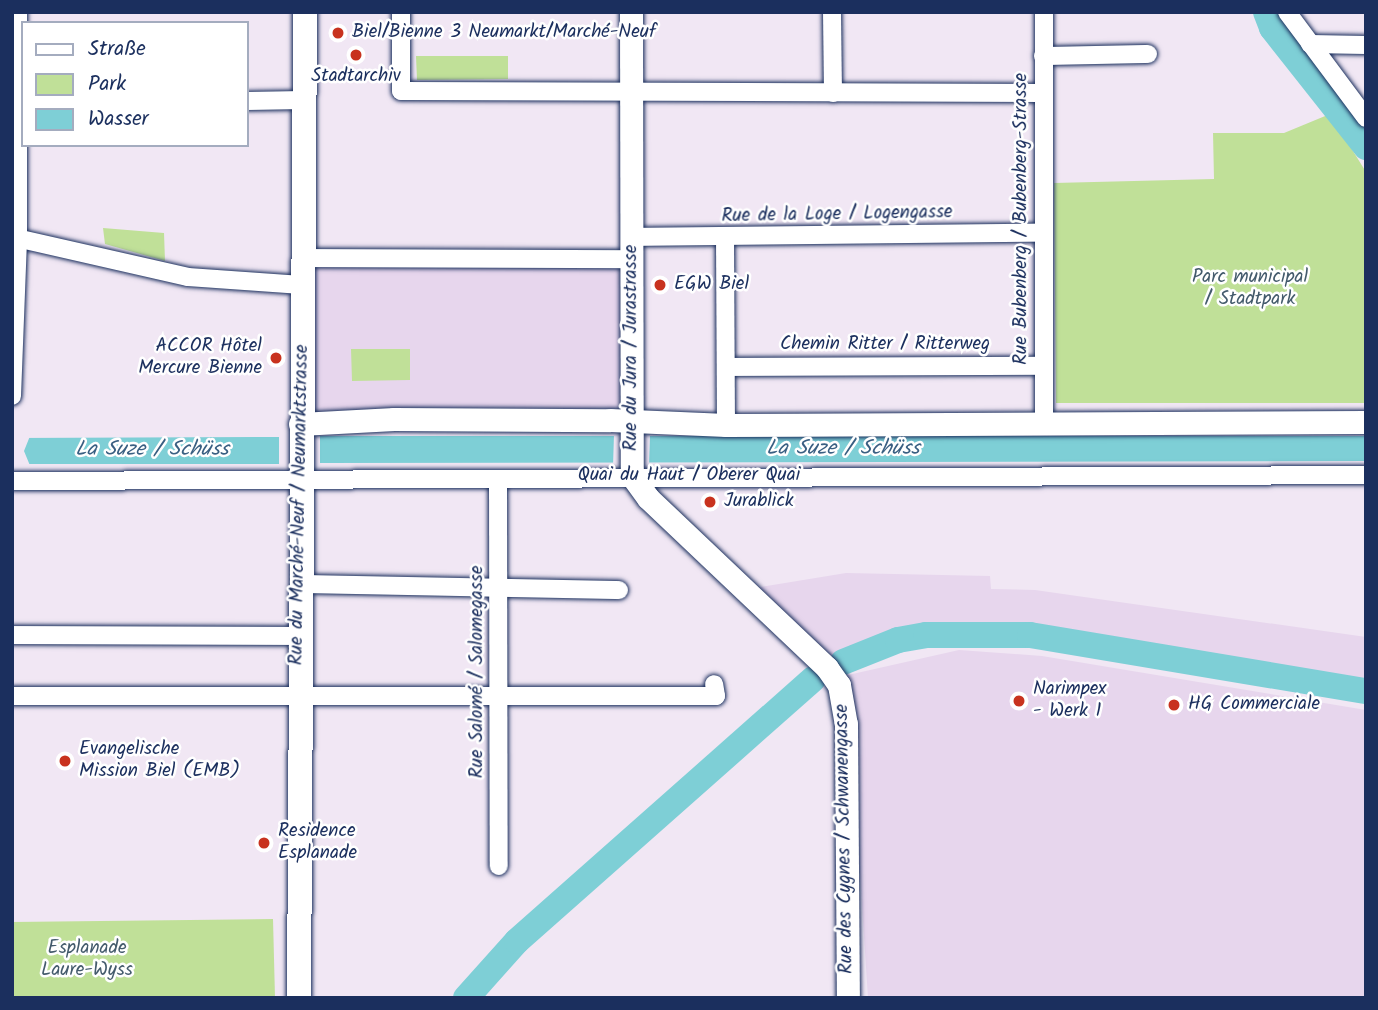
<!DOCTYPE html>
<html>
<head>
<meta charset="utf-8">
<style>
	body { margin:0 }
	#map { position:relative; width:1378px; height:1010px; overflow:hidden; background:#f1e7f4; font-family:Kalam,sans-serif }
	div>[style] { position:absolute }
	.built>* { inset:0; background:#e7d6ed }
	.green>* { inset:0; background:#c0e098 }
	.water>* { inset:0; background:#7ecfd6 }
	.pier>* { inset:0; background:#f1e7f4 }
	.river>* { height:26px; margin:-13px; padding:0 13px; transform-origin:13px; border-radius:13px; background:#7ecfd6 }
	.roads { filter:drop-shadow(0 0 2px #1b2f5e) drop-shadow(0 0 2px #1b2f5e) }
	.minor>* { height:18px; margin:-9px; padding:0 9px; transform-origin:9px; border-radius:9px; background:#fff }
	.tertiary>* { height:23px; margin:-11.5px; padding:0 11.5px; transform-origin:11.5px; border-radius:11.5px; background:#fff }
	.secondary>* { height:24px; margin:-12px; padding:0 12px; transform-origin:12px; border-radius:12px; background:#fff }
	.dots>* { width:19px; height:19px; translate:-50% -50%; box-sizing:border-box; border:4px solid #fff; border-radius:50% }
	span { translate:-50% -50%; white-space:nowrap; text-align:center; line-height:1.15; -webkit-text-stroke:5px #fff; paint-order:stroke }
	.poi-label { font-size:19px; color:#1b2f5e }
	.left { translate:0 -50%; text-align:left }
	.right { translate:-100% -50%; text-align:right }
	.street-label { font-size:19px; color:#1b2f5e }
	.park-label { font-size:19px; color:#445b6c }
	.water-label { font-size:21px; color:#395f82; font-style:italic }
	.frame { position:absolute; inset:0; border:14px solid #1b2f5e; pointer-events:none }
	.legend { position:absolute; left:21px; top:21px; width:228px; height:126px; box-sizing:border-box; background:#fff; border:2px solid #a4acbf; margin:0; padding:9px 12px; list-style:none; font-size:21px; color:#1b2f5e }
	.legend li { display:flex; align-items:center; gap:14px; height:35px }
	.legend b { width:35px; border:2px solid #a4acbf }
</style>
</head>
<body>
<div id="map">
	<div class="built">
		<div style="clip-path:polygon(302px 258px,630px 259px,629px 421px,319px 420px,301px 406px)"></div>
		<div style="clip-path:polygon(846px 573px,990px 576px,991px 589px,1035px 590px,1366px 637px,1366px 683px,1030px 629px,903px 630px,839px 655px,848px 675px,959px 650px,1042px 656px,1366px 710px,1366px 998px,868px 998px,847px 675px,755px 588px)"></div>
	</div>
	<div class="green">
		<div style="clip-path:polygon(416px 56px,508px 56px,508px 79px,417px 80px)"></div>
		<div style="clip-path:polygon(1330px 114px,1366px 172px,1366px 403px,1056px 403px,1054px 183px,1214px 179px,1213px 133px,1284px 133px)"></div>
		<div style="clip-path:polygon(103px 228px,164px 233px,165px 261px,105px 244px)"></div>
		<div style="clip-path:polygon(351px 349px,410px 349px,410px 380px,352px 381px)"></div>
		<div style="clip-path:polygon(273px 919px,275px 998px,12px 998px,12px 922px)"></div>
	</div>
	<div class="water">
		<div style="clip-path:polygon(320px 436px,1366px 436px,1366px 461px,320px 463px)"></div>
		<div style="clip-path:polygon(279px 437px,279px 464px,12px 464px,12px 438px)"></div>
	</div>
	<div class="pier">
		<div style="clip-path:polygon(12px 434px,30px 436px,24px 451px,31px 468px,12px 468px)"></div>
		<div style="clip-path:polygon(614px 434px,650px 436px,649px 466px,613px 466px)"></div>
	</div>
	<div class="river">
		<div style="left:1266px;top:12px;width:17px;rotate:69deg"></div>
		<div style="left:1272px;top:28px;width:152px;rotate:51.7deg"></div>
		<div style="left:843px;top:662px;width:59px;rotate:-21.8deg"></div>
		<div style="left:898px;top:640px;width:28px;rotate:-10deg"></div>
		<div style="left:926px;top:635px;width:104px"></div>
		<div style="left:1030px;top:635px;width:341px;rotate:9.5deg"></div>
		<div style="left:466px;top:998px;width:76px;rotate:-48.2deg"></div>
		<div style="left:517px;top:941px;width:395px;rotate:-41.5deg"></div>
	</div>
	<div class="roads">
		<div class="minor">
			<div style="left:401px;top:12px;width:79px;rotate:90deg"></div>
			<div style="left:401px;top:91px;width:642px;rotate:0.18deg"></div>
			<div style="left:832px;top:12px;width:81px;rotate:89.3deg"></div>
			<div style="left:1287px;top:12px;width:132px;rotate:53.3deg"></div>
			<div style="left:1310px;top:44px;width:56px;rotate:1deg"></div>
			<div style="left:1043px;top:56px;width:105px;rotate:-1.1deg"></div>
			<div style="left:247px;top:101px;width:56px;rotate:-1deg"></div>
			<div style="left:12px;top:237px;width:180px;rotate:12.8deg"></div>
			<div style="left:188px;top:277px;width:114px;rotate:4deg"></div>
			<div style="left:633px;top:237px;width:409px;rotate:-0.6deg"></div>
			<div style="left:725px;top:237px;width:188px;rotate:89.7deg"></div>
			<div style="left:302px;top:258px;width:328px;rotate:0.2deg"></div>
			<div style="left:726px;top:367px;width:317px;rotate:-0.2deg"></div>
			<div style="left:12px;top:396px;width:158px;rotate:-87.8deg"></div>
			<div style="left:18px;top:238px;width:226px;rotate:-90deg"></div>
			<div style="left:1044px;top:425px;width:413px;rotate:-90deg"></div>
			<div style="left:498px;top:479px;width:387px;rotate:89.9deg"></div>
			<div style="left:12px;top:481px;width:1354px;rotate:-0.25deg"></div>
			<div style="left:300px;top:584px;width:319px;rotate:1.1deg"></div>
			<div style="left:12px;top:635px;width:287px;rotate:0.2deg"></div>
			<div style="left:12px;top:696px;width:704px"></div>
			<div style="left:716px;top:696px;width:12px;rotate:-99deg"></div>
		</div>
		<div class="tertiary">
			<div style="left:631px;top:12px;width:464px;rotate:89.9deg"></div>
			<div style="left:632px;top:476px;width:27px;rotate:54deg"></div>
			<div style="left:648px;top:498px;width:247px;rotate:43.5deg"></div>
			<div style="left:827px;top:668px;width:21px;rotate:55deg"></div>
			<div style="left:839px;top:685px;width:40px;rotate:80deg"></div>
			<div style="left:846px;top:724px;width:274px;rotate:89.6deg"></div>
			<div style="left:300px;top:424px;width:94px;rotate:-3deg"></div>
			<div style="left:394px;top:419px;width:216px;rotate:0.3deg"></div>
			<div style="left:610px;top:420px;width:116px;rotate:2.5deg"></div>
			<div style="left:726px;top:425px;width:640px;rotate:-0.27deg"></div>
		</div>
		<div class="secondary">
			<div style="left:299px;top:998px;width:986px;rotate:-89.65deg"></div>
		</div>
	</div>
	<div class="dots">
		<div style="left:338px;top:33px;background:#c8321e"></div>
		<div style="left:356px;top:55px;background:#c8321e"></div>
		<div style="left:660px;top:285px;background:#c8321e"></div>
		<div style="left:276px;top:358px;background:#c8321e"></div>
		<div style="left:710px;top:502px;background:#c8321e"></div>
		<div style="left:1019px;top:701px;background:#c8321e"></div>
		<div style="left:1174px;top:705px;background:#c8321e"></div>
		<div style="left:65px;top:761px;background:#c8321e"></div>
		<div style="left:264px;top:843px;background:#c8321e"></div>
	</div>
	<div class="poi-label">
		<span class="left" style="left:352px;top:33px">Biel/Bienne 3 Neumarkt/Marché-Neuf</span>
		<span style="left:356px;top:77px">Stadtarchiv</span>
		<span class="left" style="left:674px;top:285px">EGW Biel</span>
		<span class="right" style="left:262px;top:358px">ACCOR Hôtel<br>Mercure Bienne</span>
		<span class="left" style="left:724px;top:502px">Jurablick</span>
		<span class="left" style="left:1033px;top:701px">Narimpex<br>- Werk 1</span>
		<span class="left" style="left:1188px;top:705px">HG Commerciale</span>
		<span class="left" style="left:79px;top:761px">Evangelische<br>Mission Biel (EMB)</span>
		<span class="left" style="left:278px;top:843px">Residence<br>Esplanade</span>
	</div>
	<div class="street-label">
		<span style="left:837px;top:215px;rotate:-1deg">Rue de la Loge / Logengasse</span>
		<span style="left:1022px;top:219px;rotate:-90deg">Rue Bubenberg / Bubenberg-Strasse</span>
		<span style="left:885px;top:345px">Chemin Ritter / Ritterweg</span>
		<span style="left:632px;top:348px;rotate:-90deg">Rue du Jura / Jurastrasse</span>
		<span style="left:689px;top:476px">Quai du Haut / Oberer Quai</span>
		<span style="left:300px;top:505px;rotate:-89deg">Rue du Marché-Neuf / Neumarktstrasse</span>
		<span style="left:478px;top:672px;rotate:-90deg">Rue Salomé / Salomegasse</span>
		<span style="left:845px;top:839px;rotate:-91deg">Rue des Cygnes / Schwanengasse</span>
	</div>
	<div class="park-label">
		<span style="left:1250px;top:289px">Parc municipal<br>/ Stadtpark</span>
		<span style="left:87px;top:960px">Esplanade<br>Laure-Wyss</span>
	</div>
	<div class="water-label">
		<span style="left:843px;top:449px">La Suze / Schüss</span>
		<span style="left:152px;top:450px">La Suze / Schüss</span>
	</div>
	<div class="frame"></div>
	<ul class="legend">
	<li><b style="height:9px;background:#fff"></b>Straße</li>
	<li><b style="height:19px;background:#c0e098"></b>Park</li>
	<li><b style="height:19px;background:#7ecfd6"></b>Wasser</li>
	</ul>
</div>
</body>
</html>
